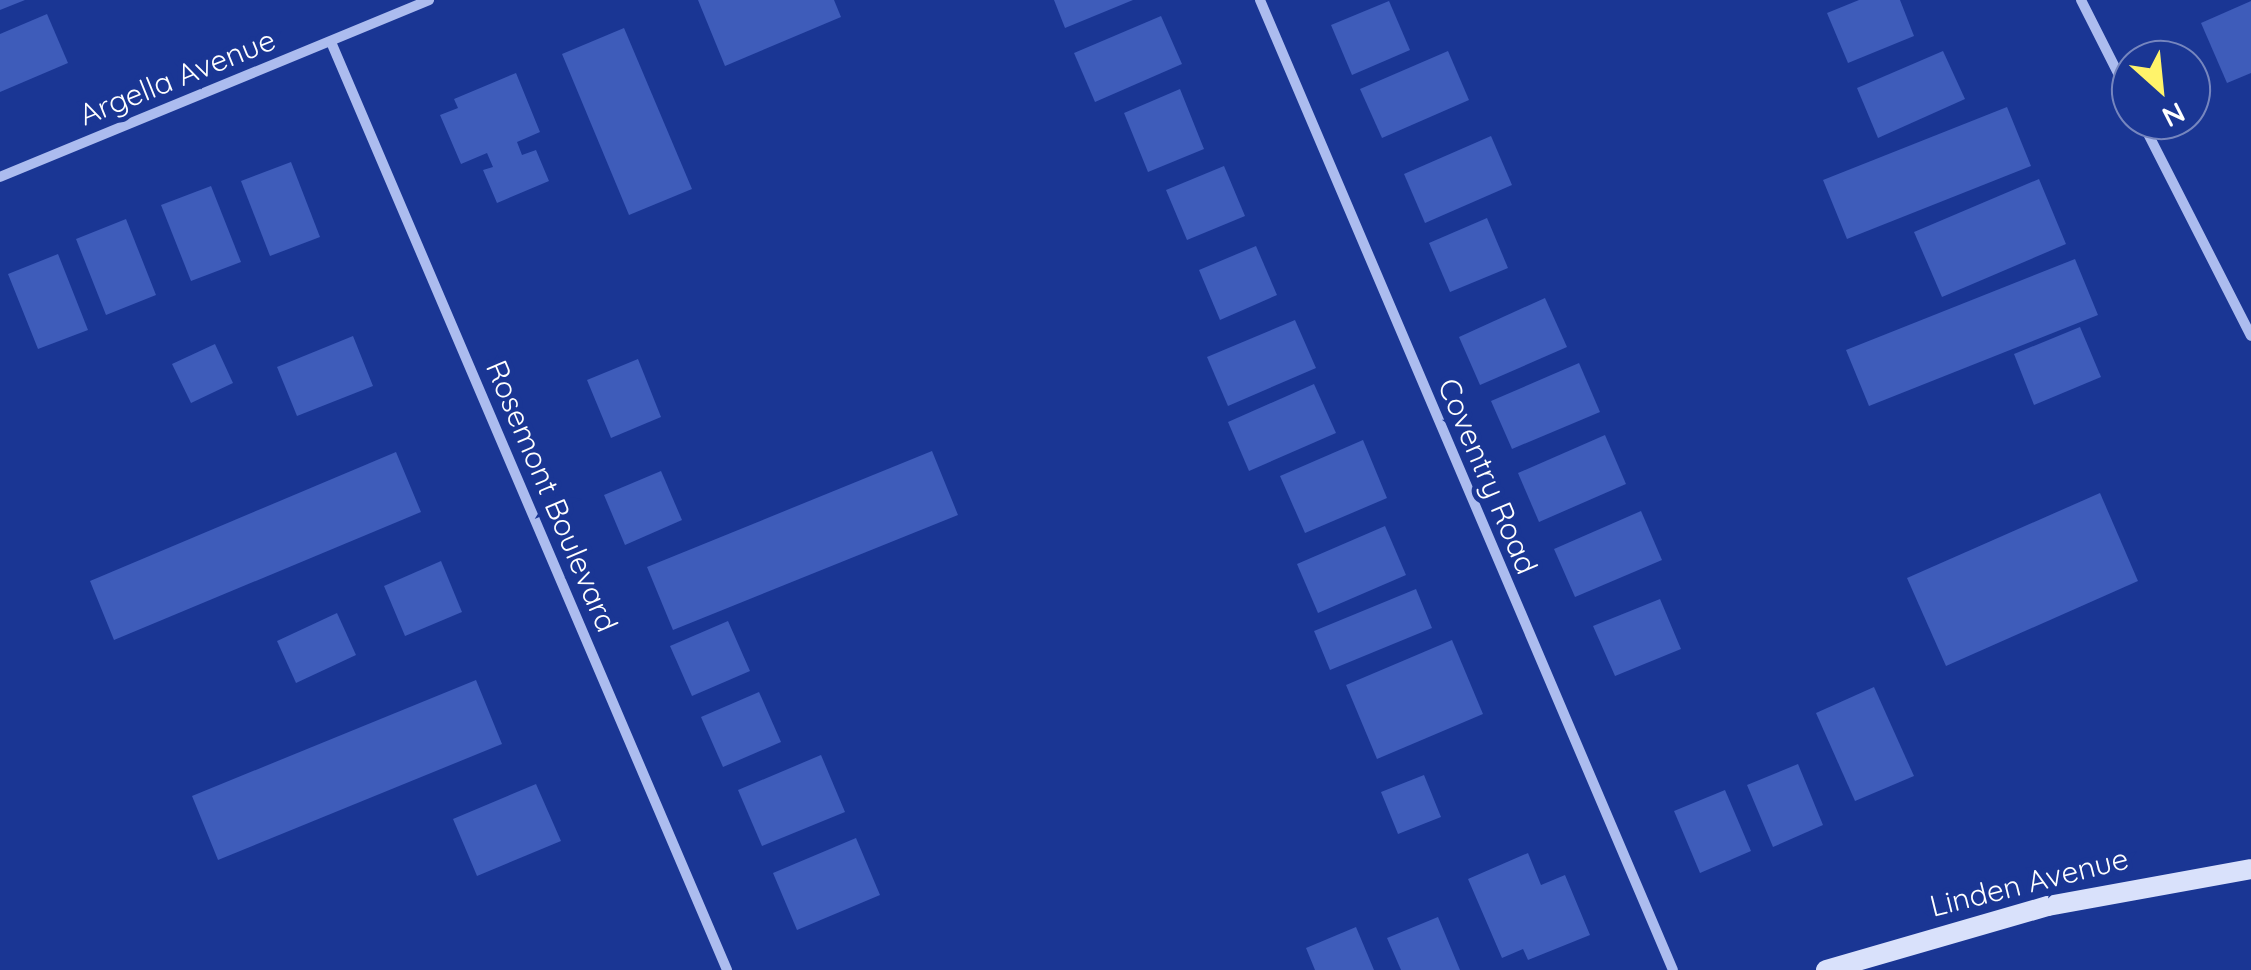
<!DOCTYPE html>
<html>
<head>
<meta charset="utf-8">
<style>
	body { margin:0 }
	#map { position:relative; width:2251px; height:970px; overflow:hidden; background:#1a3694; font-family:Quicksand,sans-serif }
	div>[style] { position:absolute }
	.building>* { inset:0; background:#3e5cba }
	.street>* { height:10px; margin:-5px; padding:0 5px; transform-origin:5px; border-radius:5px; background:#acbcef }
	.secondary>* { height:20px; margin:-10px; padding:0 10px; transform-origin:10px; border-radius:10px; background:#d9e1fb }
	span { translate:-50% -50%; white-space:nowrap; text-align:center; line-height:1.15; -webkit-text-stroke:10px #1a3694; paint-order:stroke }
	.street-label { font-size:30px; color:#fff }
	.north { position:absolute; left:2111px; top:40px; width:100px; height:100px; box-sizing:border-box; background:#1a3694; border:2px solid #7686bf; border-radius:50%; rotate:153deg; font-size:28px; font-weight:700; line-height:40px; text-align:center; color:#fff }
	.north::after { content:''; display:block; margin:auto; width:35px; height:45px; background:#fff36a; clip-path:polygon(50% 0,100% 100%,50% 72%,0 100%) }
</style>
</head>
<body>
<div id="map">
	<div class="building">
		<div style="clip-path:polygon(0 0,25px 0,0 10px)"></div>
		<div style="clip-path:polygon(698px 0,834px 0,841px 17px,725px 66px)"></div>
		<div style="clip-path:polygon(1054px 0,1133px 0,1065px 28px)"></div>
		<div style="clip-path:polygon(1859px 0,1900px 0,1914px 36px,1848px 63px,1827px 13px)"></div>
		<div style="clip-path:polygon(1389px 1px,1410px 50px,1352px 75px,1331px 25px)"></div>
		<div style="clip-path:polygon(2251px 1px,2251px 73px,2227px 83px,2201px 23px)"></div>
		<div style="clip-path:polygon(47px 14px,68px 63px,0 92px,0 34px)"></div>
		<div style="clip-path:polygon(1161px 16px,1182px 64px,1095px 102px,1074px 53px)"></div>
		<div style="clip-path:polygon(624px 28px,692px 189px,629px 215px,562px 54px)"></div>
		<div style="clip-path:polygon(1448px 51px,1469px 100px,1382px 138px,1360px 89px)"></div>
		<div style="clip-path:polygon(1943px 51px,1965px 99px,1878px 138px,1857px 88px)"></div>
		<div style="clip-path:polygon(516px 73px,540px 132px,517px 142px,522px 155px,536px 150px,549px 181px,497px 203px,483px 170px,493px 167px,487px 153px,461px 164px,440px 115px,458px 108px,454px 99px)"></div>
		<div style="clip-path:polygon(1180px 89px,1204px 149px,1148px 172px,1124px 113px)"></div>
		<div style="clip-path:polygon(2007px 107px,2031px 166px,1847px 239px,1823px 180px)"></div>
		<div style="clip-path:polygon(1491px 136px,1512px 185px,1425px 223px,1404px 174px)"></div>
		<div style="clip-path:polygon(291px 162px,320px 237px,270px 256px,241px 181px)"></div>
		<div style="clip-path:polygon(1224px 166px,1245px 216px,1187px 240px,1166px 190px)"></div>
		<div style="clip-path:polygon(2039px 179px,2066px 244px,1942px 297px,1914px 232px)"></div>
		<div style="clip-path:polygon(211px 186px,241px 262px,191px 281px,161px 205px)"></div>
		<div style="clip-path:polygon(1487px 218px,1508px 268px,1450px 292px,1429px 243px)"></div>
		<div style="clip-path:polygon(126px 219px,156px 295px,106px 315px,76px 239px)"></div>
		<div style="clip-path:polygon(1256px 246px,1277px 295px,1220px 320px,1199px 270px)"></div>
		<div style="clip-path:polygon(58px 254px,88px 330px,38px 349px,8px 274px)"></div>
		<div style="clip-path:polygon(2075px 259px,2098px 315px,1869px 406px,1846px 350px)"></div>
		<div style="clip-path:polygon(1545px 298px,1567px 347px,1480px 385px,1459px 337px)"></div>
		<div style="clip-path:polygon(1295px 320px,1316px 368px,1228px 406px,1207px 357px)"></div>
		<div style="clip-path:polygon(2080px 327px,2101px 377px,2034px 405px,2014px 354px)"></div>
		<div style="clip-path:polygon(353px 336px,373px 386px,297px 416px,277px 367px)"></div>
		<div style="clip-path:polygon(215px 344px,233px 383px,191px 403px,172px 364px)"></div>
		<div style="clip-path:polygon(638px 359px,661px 417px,611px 438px,587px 380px)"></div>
		<div style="clip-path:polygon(1579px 363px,1600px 412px,1512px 449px,1491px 401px)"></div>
		<div style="clip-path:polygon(1314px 384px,1336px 433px,1249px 471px,1228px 422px)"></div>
		<div style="clip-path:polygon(1605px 435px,1626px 484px,1539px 522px,1518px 473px)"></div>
		<div style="clip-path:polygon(1363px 440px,1387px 498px,1305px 533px,1280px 476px)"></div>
		<div style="clip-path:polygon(932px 451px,958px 515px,673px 630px,647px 567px)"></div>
		<div style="clip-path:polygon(396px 452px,421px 512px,114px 640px,90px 581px)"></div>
		<div style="clip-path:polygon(661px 471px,682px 520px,625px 545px,604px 495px)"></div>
		<div style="clip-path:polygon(2100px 493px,2138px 581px,1946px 666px,1907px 578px)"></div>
		<div style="clip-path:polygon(1641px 511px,1662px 560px,1575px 597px,1554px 549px)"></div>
		<div style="clip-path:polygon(1385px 526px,1406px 575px,1318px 613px,1297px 564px)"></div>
		<div style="clip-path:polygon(441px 561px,462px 612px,405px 636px,384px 586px)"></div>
		<div style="clip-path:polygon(1416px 589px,1432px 628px,1330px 670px,1314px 631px)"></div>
		<div style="clip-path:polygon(1660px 599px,1681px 649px,1615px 676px,1593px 626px)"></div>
		<div style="clip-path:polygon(337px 613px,356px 655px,296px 683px,277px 641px)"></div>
		<div style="clip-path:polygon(728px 621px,750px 671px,692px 696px,670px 646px)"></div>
		<div style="clip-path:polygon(1452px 640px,1483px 714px,1377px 759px,1346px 685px)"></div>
		<div style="clip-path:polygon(476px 680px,502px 744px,218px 860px,192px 796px)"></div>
		<div style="clip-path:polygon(1874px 687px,1914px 776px,1855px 801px,1816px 713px)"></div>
		<div style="clip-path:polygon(759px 692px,781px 742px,723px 767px,701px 717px)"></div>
		<div style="clip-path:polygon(821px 755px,845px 812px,762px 846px,738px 790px)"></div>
		<div style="clip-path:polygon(1798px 764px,1823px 825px,1773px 847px,1747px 785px)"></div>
		<div style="clip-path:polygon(1424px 775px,1441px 817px,1398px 834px,1381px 792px)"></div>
		<div style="clip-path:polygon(536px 784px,561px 841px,477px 876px,453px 819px)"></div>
		<div style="clip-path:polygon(1725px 790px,1751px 851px,1700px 873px,1674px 811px)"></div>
		<div style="clip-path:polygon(856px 838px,880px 895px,797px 930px,773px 873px)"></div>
		<div style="clip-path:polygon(1528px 853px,1541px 885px,1565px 875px,1590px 935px,1528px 960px,1523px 949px,1502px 958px,1468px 879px)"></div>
		<div style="clip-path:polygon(1438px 917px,1460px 970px,1401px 970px,1387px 938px)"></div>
		<div style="clip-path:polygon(1356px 927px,1374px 970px,1315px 970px,1306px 948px)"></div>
	</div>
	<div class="street">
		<div style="left:1260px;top:0;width:1054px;rotate:66.94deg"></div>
		<div style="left:2081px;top:0;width:111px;rotate:63.2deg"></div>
		<div style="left:331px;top:42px;width:1009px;rotate:66.89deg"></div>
		<div style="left:2141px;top:120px;width:242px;rotate:63deg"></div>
		<div style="left:0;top:177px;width:464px;rotate:-22.4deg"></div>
	</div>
	<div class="secondary">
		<div style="left:1826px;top:970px;width:231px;rotate:-16.1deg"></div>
		<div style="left:2048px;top:906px;width:206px;rotate:-10.3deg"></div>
	</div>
	<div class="street-label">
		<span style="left:177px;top:77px;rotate:-22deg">Argella Avenue</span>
		<span style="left:1488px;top:476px;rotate:67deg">Coventry Road</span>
		<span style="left:552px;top:496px;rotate:67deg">Rosemont Boulevard</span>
		<span style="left:2029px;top:882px;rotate:-14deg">Linden Avenue</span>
	</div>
	<div class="north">N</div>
</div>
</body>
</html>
